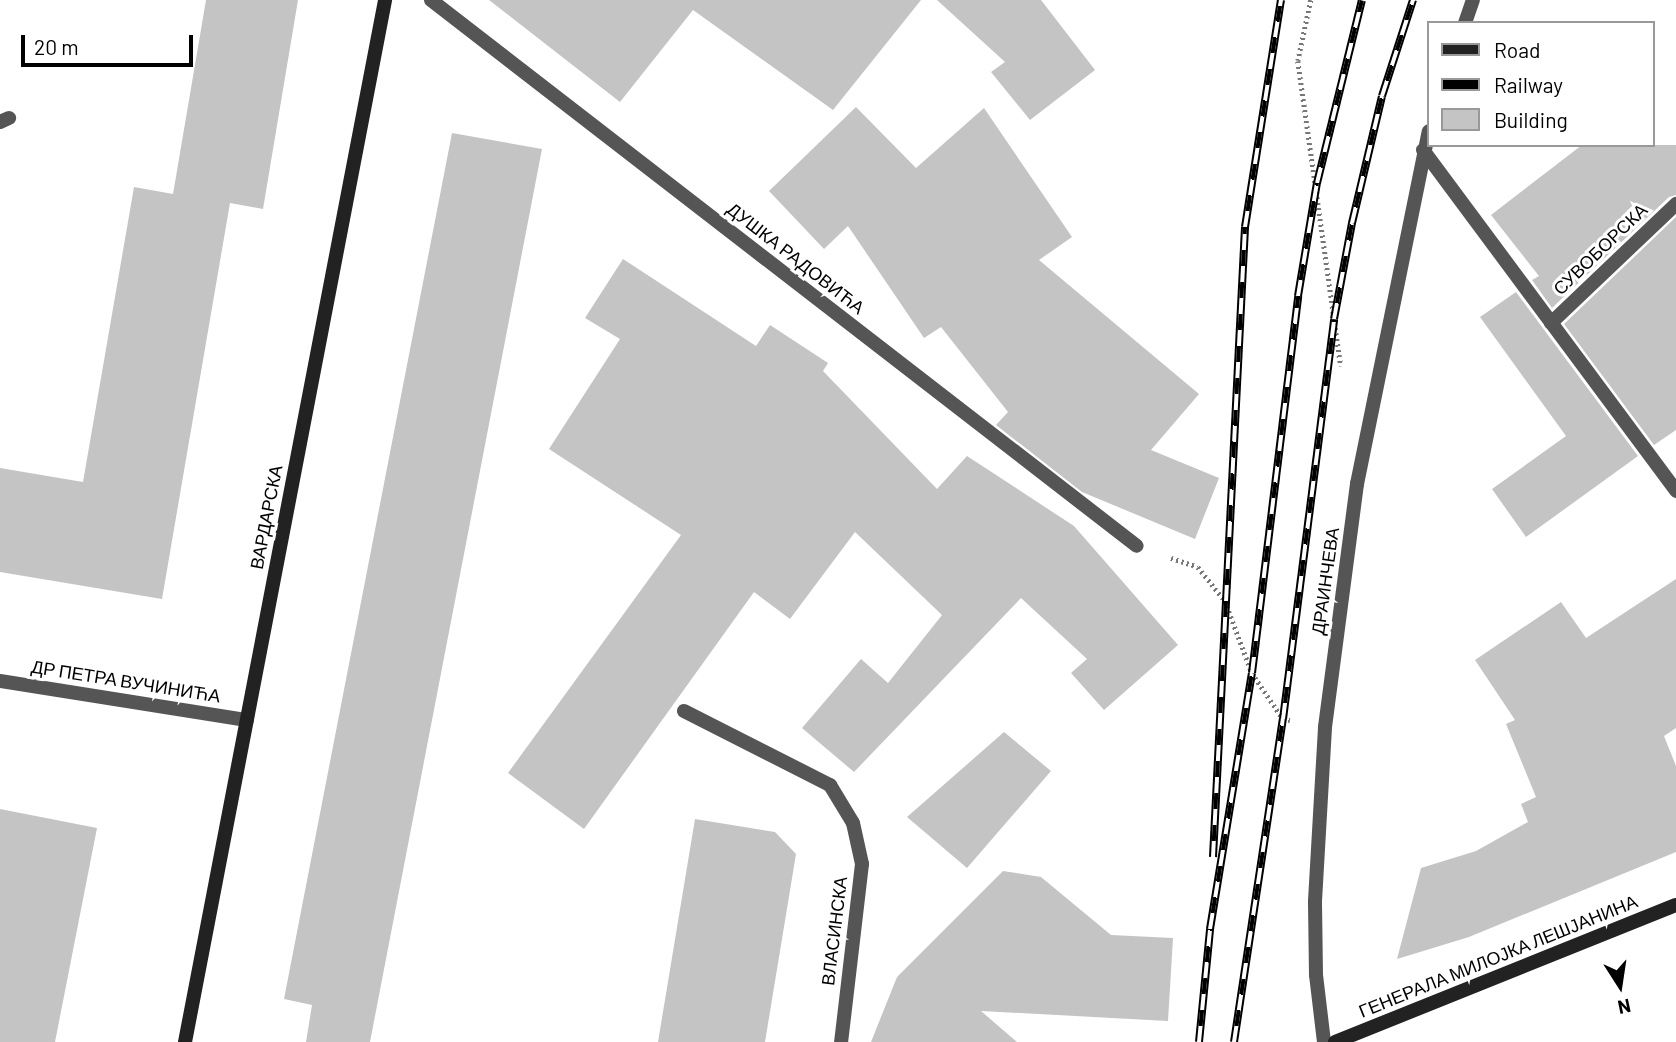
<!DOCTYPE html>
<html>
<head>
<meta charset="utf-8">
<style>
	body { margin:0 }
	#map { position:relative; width:1676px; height:1042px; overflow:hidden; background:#fff; font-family:Barlow,sans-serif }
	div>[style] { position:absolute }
	.building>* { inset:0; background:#c4c4c4 }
	.path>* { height:4.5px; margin-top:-2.25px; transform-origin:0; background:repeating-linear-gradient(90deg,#777 0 2px,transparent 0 5.5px) }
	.lane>* { height:14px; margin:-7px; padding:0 7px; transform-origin:7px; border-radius:7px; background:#555 }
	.street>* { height:14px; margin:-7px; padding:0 7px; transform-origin:7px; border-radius:7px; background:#555 }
	.secondary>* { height:14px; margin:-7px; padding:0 7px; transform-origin:7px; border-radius:7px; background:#222 }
	.rail>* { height:8px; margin-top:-4px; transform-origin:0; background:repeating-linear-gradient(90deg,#fff 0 16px,#000 0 32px); box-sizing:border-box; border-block:2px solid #000 }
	span { translate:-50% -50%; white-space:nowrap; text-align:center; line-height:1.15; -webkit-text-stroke:6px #fff; paint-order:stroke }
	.street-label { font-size:18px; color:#000 }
	.legend { position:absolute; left:1427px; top:21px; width:228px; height:126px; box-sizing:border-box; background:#fff; border:2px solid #999; margin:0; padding:9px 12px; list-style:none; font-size:21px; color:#000 }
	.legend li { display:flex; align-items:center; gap:14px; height:35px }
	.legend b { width:35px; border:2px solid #999 }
	.north { position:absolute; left:1585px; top:951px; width:70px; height:70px; -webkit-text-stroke:5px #fff; paint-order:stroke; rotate:168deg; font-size:19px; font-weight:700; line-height:28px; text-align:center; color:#000 }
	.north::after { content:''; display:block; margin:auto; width:24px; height:32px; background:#000; clip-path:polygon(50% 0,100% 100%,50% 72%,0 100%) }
	.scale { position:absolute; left:21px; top:35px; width:172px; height:32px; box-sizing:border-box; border:4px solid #000; border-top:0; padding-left:9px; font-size:21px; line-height:24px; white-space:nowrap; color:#000; -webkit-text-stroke:5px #fff; paint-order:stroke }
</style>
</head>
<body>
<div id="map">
	<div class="building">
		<div style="clip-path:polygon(206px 0,298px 0,263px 209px,230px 203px,162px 599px,0 572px,0 468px,83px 482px,134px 187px,173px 194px)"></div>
		<div style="clip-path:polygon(489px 0,921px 0,833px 110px,693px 10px,620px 102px)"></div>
		<div style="clip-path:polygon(937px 0,1041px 0,1095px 70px,1030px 120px,991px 72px,1005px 62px)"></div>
		<div style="clip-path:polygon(856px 107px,916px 168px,984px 108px,1072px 237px,1039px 260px,1199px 394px,1151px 450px,1219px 478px,1195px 539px,1082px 492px,996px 425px,1008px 412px,941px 327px,924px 338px,848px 226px,824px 249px,769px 191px)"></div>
		<div style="clip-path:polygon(452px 133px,542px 149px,370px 1042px,306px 1042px,312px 1005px,284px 999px)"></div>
		<div style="clip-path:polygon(1582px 145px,1676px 145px,1676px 195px,1669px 197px,1552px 308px,1532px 280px,1539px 276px,1491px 215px)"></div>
		<div style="clip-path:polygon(1676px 217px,1676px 430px,1654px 445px,1564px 324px)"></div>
		<div style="clip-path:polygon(623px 259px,756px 346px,770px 325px,828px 363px,823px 371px,937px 489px,967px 456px,1074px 526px,1178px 645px,1104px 710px,1071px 673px,1087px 659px,1021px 598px,854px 772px,802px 728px,861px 659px,888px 683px,942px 615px,855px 532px,790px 619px,754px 592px,584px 829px,508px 773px,681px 535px,549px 449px,620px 339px,585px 318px)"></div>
		<div style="clip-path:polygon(1516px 292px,1638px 456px,1526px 537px,1492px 489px,1566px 436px,1480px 317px)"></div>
		<div style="clip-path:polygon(1676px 579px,1676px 728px,1664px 736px,1676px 766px,1676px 852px,1469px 937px,1397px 959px,1421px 868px,1476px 851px,1528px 822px,1521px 804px,1536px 797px,1506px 724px,1515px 720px,1475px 660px,1561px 602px,1586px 638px)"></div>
		<div style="clip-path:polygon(1004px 732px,1051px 771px,967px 868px,907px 817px)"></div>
		<div style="clip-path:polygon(0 809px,97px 828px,55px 1042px,0 1042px)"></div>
		<div style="clip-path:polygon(695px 819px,775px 832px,796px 854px,765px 1042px,658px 1042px)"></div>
		<div style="clip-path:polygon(1003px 871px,1041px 877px,1111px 935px,1173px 938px,1168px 1021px,981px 1011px,1017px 1042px,871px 1042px,897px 977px)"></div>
	</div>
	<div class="path">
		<div style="left:1311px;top:0;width:62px;rotate:102deg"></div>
		<div style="left:1298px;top:61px;width:308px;rotate:82deg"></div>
		<div style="left:1171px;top:558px;width:28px;rotate:18deg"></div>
		<div style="left:1198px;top:567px;width:43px;rotate:51.5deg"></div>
		<div style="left:1225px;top:601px;width:77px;rotate:69.4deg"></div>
		<div style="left:1252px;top:673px;width:55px;rotate:56deg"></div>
		<div style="left:1283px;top:719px;width:7px;rotate:8deg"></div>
	</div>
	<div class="lane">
		<div style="left:0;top:122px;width:10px;rotate:-24deg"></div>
		<div style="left:1423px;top:150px;width:425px;rotate:53.4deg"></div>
		<div style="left:1551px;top:323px;width:173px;rotate:-43.6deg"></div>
		<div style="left:684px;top:711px;width:164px;rotate:26.9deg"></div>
		<div style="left:830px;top:785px;width:44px;rotate:58.8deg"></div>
		<div style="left:853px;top:823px;width:42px;rotate:77.6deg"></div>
		<div style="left:862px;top:864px;width:179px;rotate:96.7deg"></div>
	</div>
	<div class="street">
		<div style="left:431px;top:0;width:892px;rotate:37.72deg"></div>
		<div style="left:1465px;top:23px;width:24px;rotate:-71deg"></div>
		<div style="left:0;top:681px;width:250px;rotate:9deg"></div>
		<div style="left:1324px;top:1042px;width:67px;rotate:-96.8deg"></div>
		<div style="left:1316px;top:975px;width:74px;rotate:-90.8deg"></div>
		<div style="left:1315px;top:901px;width:174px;rotate:-86.7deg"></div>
		<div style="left:1325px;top:727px;width:245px;rotate:-82.5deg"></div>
		<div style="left:1357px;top:484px;width:360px;rotate:-78.5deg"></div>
	</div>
	<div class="secondary">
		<div style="left:185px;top:1042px;width:1061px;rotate:-79.13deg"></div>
		<div style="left:1335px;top:1042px;width:367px;rotate:-21.9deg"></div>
	</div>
	<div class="rail">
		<div style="left:1213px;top:857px;width:631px;rotate:-87.09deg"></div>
		<div style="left:1245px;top:227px;width:230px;rotate:-81deg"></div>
		<div style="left:1199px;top:1042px;width:114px;rotate:-84.4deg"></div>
		<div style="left:1210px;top:929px;width:259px;rotate:-80.7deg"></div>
		<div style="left:1252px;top:673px;width:380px;rotate:-83deg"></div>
		<div style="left:1298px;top:296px;width:115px;rotate:-80.5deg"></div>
		<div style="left:1317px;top:183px;width:188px;rotate:-76.2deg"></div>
		<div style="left:1234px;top:1042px;width:327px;rotate:-81.4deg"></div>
		<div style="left:1283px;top:719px;width:403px;rotate:-82.7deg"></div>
		<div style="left:1334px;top:319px;width:98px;rotate:-79.4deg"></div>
		<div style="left:1352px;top:223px;width:130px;rotate:-76.7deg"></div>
		<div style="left:1382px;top:96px;width:101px;rotate:-72.1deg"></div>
	</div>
	<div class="street-label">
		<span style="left:1600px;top:249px;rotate:-44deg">СУВОБОРСКА</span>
		<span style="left:796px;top:258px;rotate:38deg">ДУШКА РАДОВИЋА</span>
		<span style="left:266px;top:517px;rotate:-79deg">ВАРДАРСКА</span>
		<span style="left:1325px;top:581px;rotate:-82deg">ДРАИНЧЕВА</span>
		<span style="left:126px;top:681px;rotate:9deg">ДР ПЕТРА ВУЧИНИЋА</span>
		<span style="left:834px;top:931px;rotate:-83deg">ВЛАСИНСКА</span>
		<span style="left:1498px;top:956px;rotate:-22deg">ГЕНЕРАЛА МИЛОЈКА ЛЕШЈАНИНА</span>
	</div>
	<ul class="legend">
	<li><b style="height:9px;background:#222"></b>Road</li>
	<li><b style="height:9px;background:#000"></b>Railway</li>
	<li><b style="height:19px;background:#c4c4c4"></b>Building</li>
	</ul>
	<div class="north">N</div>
	<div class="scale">20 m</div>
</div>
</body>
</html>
